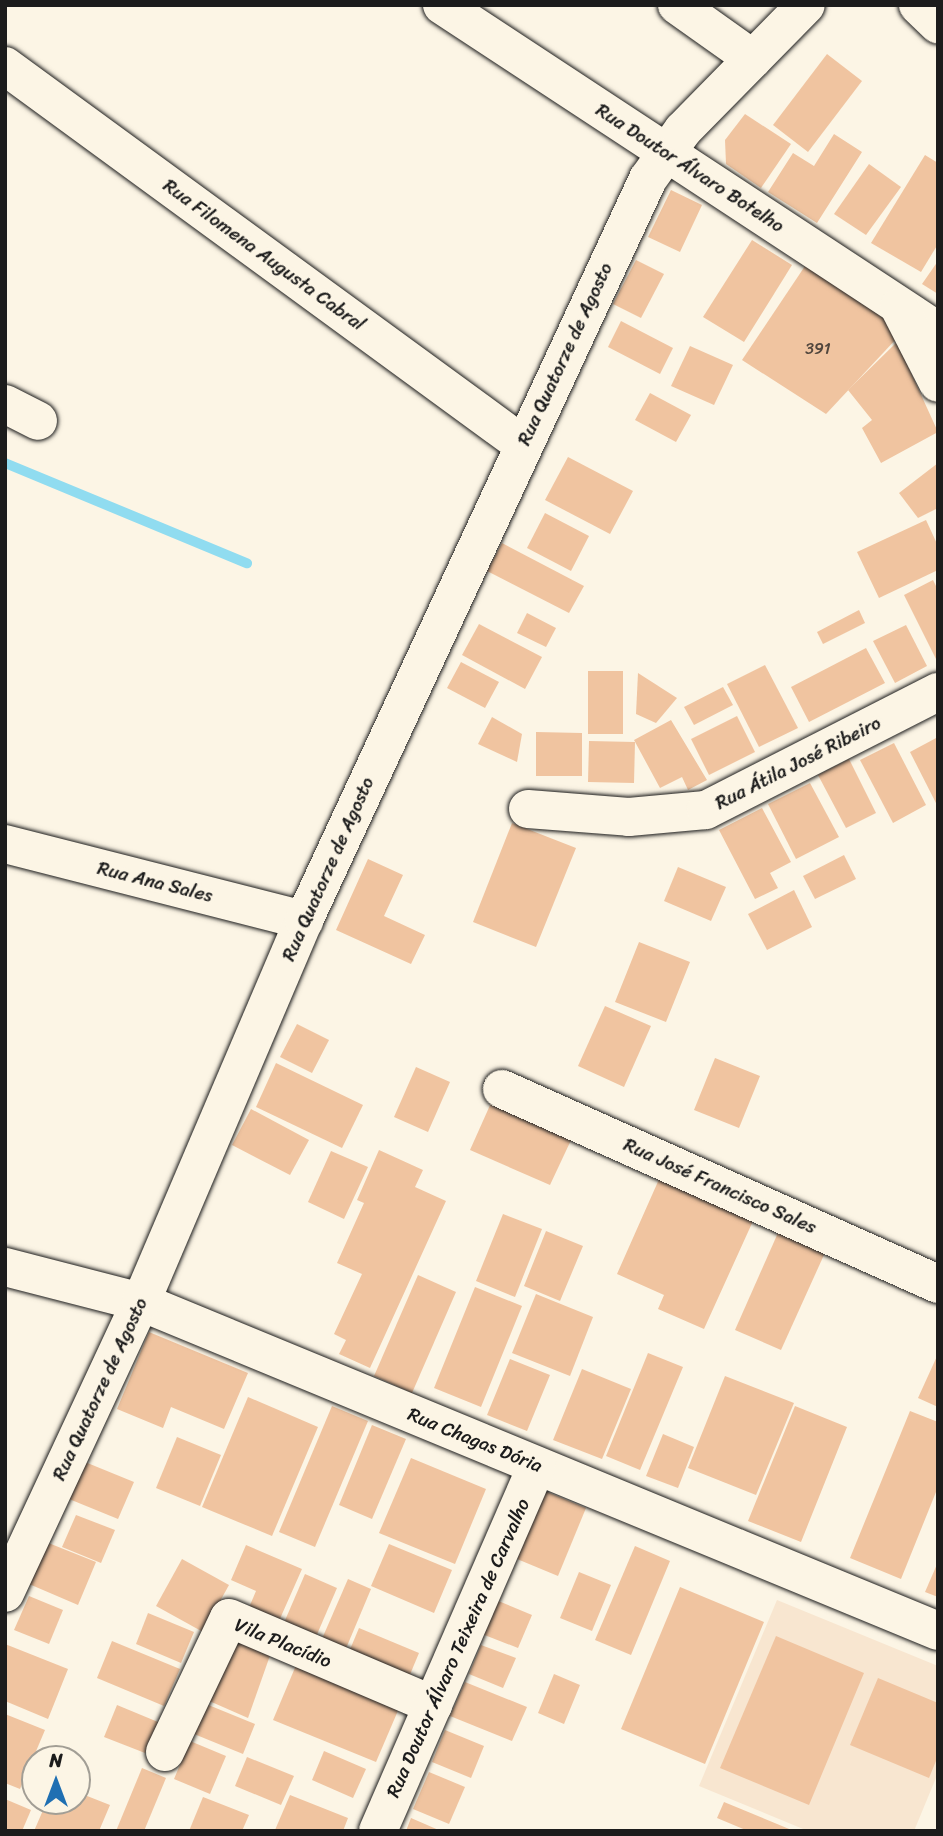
<!DOCTYPE html>
<html>
<head>
<meta charset="utf-8">
<style>
	body { margin:0 }
	#map { position:relative; width:943px; height:1836px; overflow:hidden; background:#fcf5e5; font-family:Sriracha,sans-serif }
	div>[style] { position:absolute }
	.built>* { inset:0; background:#f8e6d0 }
	.stream>* { height:10px; margin:-5px; padding:0 5px; transform-origin:5px; border-radius:5px; background:#90dcf0 }
	.building>* { inset:0; background:#f0c4a0 }
	.roads { filter:drop-shadow(0 0 2px #1c1c1c) drop-shadow(0 0 2px #1c1c1c) }
	.minor>* { height:38px; margin:-19px; padding:0 19px; transform-origin:19px; border-radius:19px; background:#fcf5e5 }
	.major>* { height:38px; margin:-19px; padding:0 19px; transform-origin:19px; border-radius:19px; background:#fcf5e5 }
	span { translate:-50% -50%; white-space:nowrap; text-align:center; line-height:1.15; -webkit-text-stroke:7px #fcf5e5; paint-order:stroke }
	.number-label { font-size:16px; color:#51463d }
	.number-label span { -webkit-text-stroke-width:0 }
	.street-label { font-size:19px; color:#1c1c1c }
	.frame { position:absolute; inset:0; border:7px solid #1c1c1c; pointer-events:none }
	.north { position:absolute; left:21px; top:1745px; width:70px; height:70px; box-sizing:border-box; background:#fcf5e5; border:2px solid #a29e95; border-radius:50%; rotate:0deg; font-size:19px; font-weight:700; line-height:28px; text-align:center; color:#1c1c1c }
	.north::after { content:''; display:block; margin:auto; width:24px; height:32px; background:#1f6fb2; clip-path:polygon(50% 0,100% 100%,50% 72%,0 100%) }
</style>
</head>
<body>
<div id="map">
	<div class="built">
		<div style="clip-path:polygon(777px 1600px,938px 1666px,938px 1773px,914px 1831px,808px 1831px,699px 1786px)"></div>
	</div>
	<div class="stream">
		<div style="left:5px;top:463px;width:262px;rotate:22.5deg"></div>
	</div>
	<div class="building">
		<div style="clip-path:polygon(827px 54px,862px 81px,808px 152px,773px 125px)"></div>
		<div style="clip-path:polygon(745px 114px,791px 144px,761px 188px,726px 164px,725px 140px)"></div>
		<div style="clip-path:polygon(834px 134px,862px 152px,817px 223px,768px 192px,793px 153px,814px 166px)"></div>
		<div style="clip-path:polygon(925px 155px,938px 163px,938px 244px,921px 272px,871px 243px)"></div>
		<div style="clip-path:polygon(869px 164px,901px 187px,866px 235px,834px 214px)"></div>
		<div style="clip-path:polygon(671px 190px,702px 205px,680px 252px,648px 237px)"></div>
		<div style="clip-path:polygon(752px 240px,792px 265px,744px 342px,703px 317px)"></div>
		<div style="clip-path:polygon(636px 260px,664px 274px,641px 318px,613px 304px)"></div>
		<div style="clip-path:polygon(938px 261px,938px 294px,922px 284px)"></div>
		<div style="clip-path:polygon(805px 266px,887px 317px,898px 337px,826px 414px,742px 360px)"></div>
		<div style="clip-path:polygon(621px 321px,673px 348px,660px 374px,608px 347px)"></div>
		<div style="clip-path:polygon(897px 342px,938px 432px,881px 463px,862px 428px,872px 420px,848px 390px)"></div>
		<div style="clip-path:polygon(690px 346px,733px 365px,714px 405px,671px 386px)"></div>
		<div style="clip-path:polygon(650px 393px,691px 415px,676px 442px,635px 420px)"></div>
		<div style="clip-path:polygon(568px 457px,633px 491px,610px 534px,545px 500px)"></div>
		<div style="clip-path:polygon(938px 463px,938px 508px,918px 518px,899px 493px)"></div>
		<div style="clip-path:polygon(545px 513px,589px 536px,571px 571px,527px 548px)"></div>
		<div style="clip-path:polygon(926px 520px,938px 546px,938px 570px,879px 598px,857px 552px)"></div>
		<div style="clip-path:polygon(502px 543px,584px 586px,569px 613px,487px 571px)"></div>
		<div style="clip-path:polygon(933px 580px,938px 590px,938px 663px,904px 595px)"></div>
		<div style="clip-path:polygon(859px 610px,865px 623px,823px 644px,817px 632px)"></div>
		<div style="clip-path:polygon(527px 613px,556px 628px,546px 647px,517px 633px)"></div>
		<div style="clip-path:polygon(479px 624px,542px 657px,525px 689px,462px 655px)"></div>
		<div style="clip-path:polygon(906px 625px,927px 666px,895px 683px,873px 641px)"></div>
		<div style="clip-path:polygon(866px 648px,885px 683px,809px 722px,791px 687px)"></div>
		<div style="clip-path:polygon(461px 662px,499px 682px,485px 708px,447px 688px)"></div>
		<div style="clip-path:polygon(765px 665px,798px 728px,759px 747px,727px 684px)"></div>
		<div style="clip-path:polygon(588px 671px,623px 671px,623px 734px,588px 734px)"></div>
		<div style="clip-path:polygon(638px 673px,677px 698px,656px 723px,636px 714px)"></div>
		<div style="clip-path:polygon(723px 687px,733px 705px,694px 725px,684px 707px)"></div>
		<div style="clip-path:polygon(737px 716px,755px 752px,709px 775px,691px 739px)"></div>
		<div style="clip-path:polygon(492px 717px,522px 734px,517px 762px,478px 744px)"></div>
		<div style="clip-path:polygon(671px 720px,707px 780px,688px 790px,682px 777px,660px 788px,634px 740px)"></div>
		<div style="clip-path:polygon(536px 732px,582px 733px,582px 776px,536px 776px)"></div>
		<div style="clip-path:polygon(938px 737px,938px 807px,910px 752px)"></div>
		<div style="clip-path:polygon(589px 741px,635px 742px,634px 783px,588px 782px)"></div>
		<div style="clip-path:polygon(894px 743px,926px 805px,893px 823px,860px 760px)"></div>
		<div style="clip-path:polygon(849px 759px,876px 813px,846px 828px,818px 775px)"></div>
		<div style="clip-path:polygon(810px 783px,839px 837px,796px 859px,768px 804px)"></div>
		<div style="clip-path:polygon(762px 808px,791px 862px,770px 873px,778px 888px,755px 899px,719px 830px)"></div>
		<div style="clip-path:polygon(512px 823px,576px 848px,536px 947px,473px 922px)"></div>
		<div style="clip-path:polygon(844px 855px,856px 879px,815px 899px,803px 876px)"></div>
		<div style="clip-path:polygon(368px 859px,403px 875px,384px 916px,425px 935px,411px 964px,336px 930px)"></div>
		<div style="clip-path:polygon(678px 867px,726px 887px,711px 921px,664px 901px)"></div>
		<div style="clip-path:polygon(794px 890px,812px 927px,767px 950px,748px 914px)"></div>
		<div style="clip-path:polygon(639px 942px,690px 962px,666px 1022px,615px 1002px)"></div>
		<div style="clip-path:polygon(605px 1006px,651px 1026px,624px 1087px,578px 1066px)"></div>
		<div style="clip-path:polygon(297px 1024px,329px 1040px,312px 1073px,280px 1057px)"></div>
		<div style="clip-path:polygon(715px 1058px,760px 1076px,739px 1128px,694px 1110px)"></div>
		<div style="clip-path:polygon(276px 1063px,363px 1105px,342px 1148px,256px 1107px)"></div>
		<div style="clip-path:polygon(416px 1067px,450px 1082px,428px 1132px,394px 1117px)"></div>
		<div style="clip-path:polygon(491px 1103px,572px 1138px,550px 1185px,470px 1150px)"></div>
		<div style="clip-path:polygon(251px 1109px,309px 1140px,290px 1175px,232px 1145px)"></div>
		<div style="clip-path:polygon(379px 1150px,423px 1170px,415px 1187px,446px 1201px,370px 1368px,339px 1354px,346px 1340px,334px 1334px,362px 1274px,337px 1263px,364px 1203px,357px 1200px)"></div>
		<div style="clip-path:polygon(331px 1151px,368px 1167px,344px 1219px,308px 1202px)"></div>
		<div style="clip-path:polygon(664px 1168px,758px 1210px,704px 1329px,658px 1309px,664px 1295px,617px 1274px)"></div>
		<div style="clip-path:polygon(503px 1214px,542px 1229px,515px 1297px,476px 1281px)"></div>
		<div style="clip-path:polygon(781px 1226px,828px 1246px,781px 1350px,735px 1330px)"></div>
		<div style="clip-path:polygon(546px 1231px,583px 1246px,560px 1301px,524px 1286px)"></div>
		<div style="clip-path:polygon(418px 1275px,456px 1292px,412px 1393px,374px 1376px)"></div>
		<div style="clip-path:polygon(475px 1287px,522px 1306px,481px 1407px,434px 1388px)"></div>
		<div style="clip-path:polygon(536px 1294px,593px 1317px,570px 1376px,512px 1353px)"></div>
		<div style="clip-path:polygon(149px 1332px,248px 1373px,224px 1429px,171px 1407px,163px 1428px,117px 1409px)"></div>
		<div style="clip-path:polygon(648px 1353px,683px 1367px,640px 1470px,606px 1456px)"></div>
		<div style="clip-path:polygon(938px 1354px,938px 1407px,918px 1398px)"></div>
		<div style="clip-path:polygon(510px 1359px,550px 1375px,527px 1431px,487px 1415px)"></div>
		<div style="clip-path:polygon(582px 1369px,631px 1389px,602px 1459px,553px 1440px)"></div>
		<div style="clip-path:polygon(725px 1376px,794px 1403px,756px 1495px,688px 1468px)"></div>
		<div style="clip-path:polygon(248px 1397px,318px 1427px,272px 1536px,202px 1507px)"></div>
		<div style="clip-path:polygon(332px 1406px,368px 1421px,315px 1547px,279px 1532px)"></div>
		<div style="clip-path:polygon(795px 1406px,847px 1427px,801px 1542px,748px 1521px)"></div>
		<div style="clip-path:polygon(910px 1411px,938px 1422px,938px 1487px,901px 1579px,850px 1558px)"></div>
		<div style="clip-path:polygon(372px 1425px,406px 1439px,372px 1519px,339px 1505px)"></div>
		<div style="clip-path:polygon(663px 1434px,694px 1447px,678px 1488px,646px 1476px)"></div>
		<div style="clip-path:polygon(177px 1437px,221px 1455px,200px 1506px,156px 1488px)"></div>
		<div style="clip-path:polygon(411px 1458px,486px 1489px,455px 1564px,379px 1533px)"></div>
		<div style="clip-path:polygon(85px 1462px,134px 1482px,118px 1519px,69px 1499px)"></div>
		<div style="clip-path:polygon(545px 1491px,586px 1508px,558px 1576px,517px 1559px)"></div>
		<div style="clip-path:polygon(76px 1515px,115px 1530px,101px 1563px,62px 1547px)"></div>
		<div style="clip-path:polygon(46px 1542px,96px 1562px,78px 1605px,29px 1584px)"></div>
		<div style="clip-path:polygon(389px 1544px,452px 1570px,434px 1613px,371px 1586px)"></div>
		<div style="clip-path:polygon(246px 1545px,302px 1569px,275px 1630px,245px 1617px,256px 1591px,231px 1580px)"></div>
		<div style="clip-path:polygon(635px 1546px,670px 1561px,631px 1655px,595px 1640px)"></div>
		<div style="clip-path:polygon(182px 1559px,229px 1585px,203px 1632px,156px 1606px)"></div>
		<div style="clip-path:polygon(938px 1562px,938px 1597px,925px 1592px)"></div>
		<div style="clip-path:polygon(579px 1572px,611px 1585px,592px 1631px,560px 1618px)"></div>
		<div style="clip-path:polygon(305px 1574px,337px 1588px,312px 1646px,280px 1632px)"></div>
		<div style="clip-path:polygon(348px 1579px,371px 1589px,342px 1658px,318px 1648px)"></div>
		<div style="clip-path:polygon(680px 1587px,764px 1622px,705px 1764px,621px 1729px)"></div>
		<div style="clip-path:polygon(29px 1596px,63px 1610px,49px 1644px,14px 1630px)"></div>
		<div style="clip-path:polygon(496px 1600px,532px 1615px,518px 1648px,482px 1634px)"></div>
		<div style="clip-path:polygon(148px 1613px,194px 1632px,181px 1663px,136px 1644px)"></div>
		<div style="clip-path:polygon(359px 1628px,419px 1653px,406px 1684px,346px 1659px)"></div>
		<div style="clip-path:polygon(236px 1631px,273px 1647px,248px 1718px,207px 1700px)"></div>
		<div style="clip-path:polygon(776px 1636px,864px 1673px,809px 1805px,720px 1768px)"></div>
		<div style="clip-path:polygon(112px 1641px,180px 1669px,164px 1706px,97px 1678px)"></div>
		<div style="clip-path:polygon(5px 1644px,68px 1669px,48px 1719px,5px 1701px)"></div>
		<div style="clip-path:polygon(481px 1645px,516px 1658px,503px 1688px,469px 1674px)"></div>
		<div style="clip-path:polygon(297px 1663px,400px 1706px,376px 1762px,273px 1720px)"></div>
		<div style="clip-path:polygon(554px 1674px,580px 1685px,564px 1724px,538px 1713px)"></div>
		<div style="clip-path:polygon(878px 1678px,938px 1703px,938px 1756px,929px 1778px,850px 1745px)"></div>
		<div style="clip-path:polygon(465px 1682px,527px 1707px,512px 1741px,450px 1716px)"></div>
		<div style="clip-path:polygon(206px 1704px,255px 1724px,243px 1754px,194px 1734px)"></div>
		<div style="clip-path:polygon(117px 1705px,158px 1722px,145px 1753px,104px 1737px)"></div>
		<div style="clip-path:polygon(5px 1714px,45px 1730px,20px 1789px,5px 1783px)"></div>
		<div style="clip-path:polygon(445px 1730px,484px 1746px,471px 1778px,432px 1762px)"></div>
		<div style="clip-path:polygon(190px 1741px,226px 1756px,210px 1794px,174px 1779px)"></div>
		<div style="clip-path:polygon(324px 1751px,366px 1769px,353px 1798px,312px 1780px)"></div>
		<div style="clip-path:polygon(247px 1757px,294px 1776px,281px 1805px,235px 1786px)"></div>
		<div style="clip-path:polygon(142px 1768px,166px 1778px,144px 1831px,116px 1831px)"></div>
		<div style="clip-path:polygon(429px 1772px,465px 1787px,449px 1824px,413px 1809px)"></div>
		<div style="clip-path:polygon(77px 1792px,110px 1805px,99px 1831px,34px 1831px,47px 1801px,77px 1801px)"></div>
		<div style="clip-path:polygon(290px 1795px,348px 1818px,343px 1831px,275px 1830px)"></div>
		<div style="clip-path:polygon(203px 1797px,249px 1815px,242px 1831px,189px 1831px)"></div>
		<div style="clip-path:polygon(5px 1799px,31px 1810px,22px 1831px,5px 1831px)"></div>
		<div style="clip-path:polygon(724px 1802px,794px 1831px,748px 1831px,717px 1818px)"></div>
		<div style="clip-path:polygon(411px 1818px,441px 1831px,406px 1831px)"></div>
	</div>
	<div class="roads">
		<div class="minor">
			<div style="left:677px;top:5px;width:93px;rotate:35.4deg"></div>
			<div style="left:918px;top:5px;width:28px;rotate:44deg"></div>
			<div style="left:5px;top:66px;width:640px;rotate:36.17deg"></div>
			<div style="left:5px;top:404px;width:37px;rotate:27deg"></div>
			<div style="left:528px;top:809px;width:101px;rotate:4.5deg"></div>
			<div style="left:629px;top:817px;width:77px;rotate:-5.2deg"></div>
			<div style="left:706px;top:810px;width:260px;rotate:-27deg"></div>
			<div style="left:5px;top:844px;width:309px;rotate:14.3deg"></div>
			<div style="left:502px;top:1089px;width:478px;rotate:24.1deg"></div>
			<div style="left:5px;top:1267px;width:140px;rotate:14.4deg"></div>
			<div style="left:141px;top:1302px;width:862px;rotate:22.43deg"></div>
			<div style="left:5px;top:1593px;width:321px;rotate:-65deg"></div>
			<div style="left:141px;top:1302px;width:415px;rotate:-66.9deg"></div>
			<div style="left:304px;top:920px;width:817px;rotate:-65.1deg"></div>
			<div style="left:648px;top:179px;width:60px;rotate:-54.5deg"></div>
			<div style="left:683px;top:130px;width:175px;rotate:-45.5deg"></div>
			<div style="left:165px;top:1752px;width:148px;rotate:-64.5deg"></div>
			<div style="left:229px;top:1618px;width:222px;rotate:23.1deg"></div>
			<div style="left:378px;top:1831px;width:398px;rotate:-66.5deg"></div>
		</div>
		<div class="major">
			<div style="left:442px;top:5px;width:594px;rotate:33.32deg"></div>
			<div style="left:899px;top:307px;width:85px;rotate:62.8deg"></div>
		</div>
	</div>
	<div class="number-label">
		<span style="left:818px;top:349px">391</span>
	</div>
	<div class="street-label">
		<span style="left:690px;top:168px;rotate:33deg">Rua Doutor Álvaro Botelho</span>
		<span style="left:264px;top:255px;rotate:36deg">Rua Filomena Augusta Cabral</span>
		<span style="left:565px;top:354px;rotate:-65deg">Rua Quatorze de Agosto</span>
		<span style="left:798px;top:763px;rotate:-27deg">Rua Átila José Ribeiro</span>
		<span style="left:328px;top:869px;rotate:-66deg">Rua Quatorze de Agosto</span>
		<span style="left:155px;top:882px;rotate:14deg">Rua Ana Sales</span>
		<span style="left:720px;top:1186px;rotate:24deg">Rua José Francisco Sales</span>
		<span style="left:100px;top:1389px;rotate:-65deg">Rua Quatorze de Agosto</span>
		<span style="left:475px;top:1440px;rotate:22deg">Rua Chagas Dória</span>
		<span style="left:283px;top:1643px;rotate:22deg">Vila Placídio</span>
		<span style="left:458px;top:1648px;rotate:-66deg">Rua Doutor Álvaro Teixeira de Carvalho</span>
	</div>
	<div class="frame"></div>
	<div class="north">N</div>
</div>
</body>
</html>
